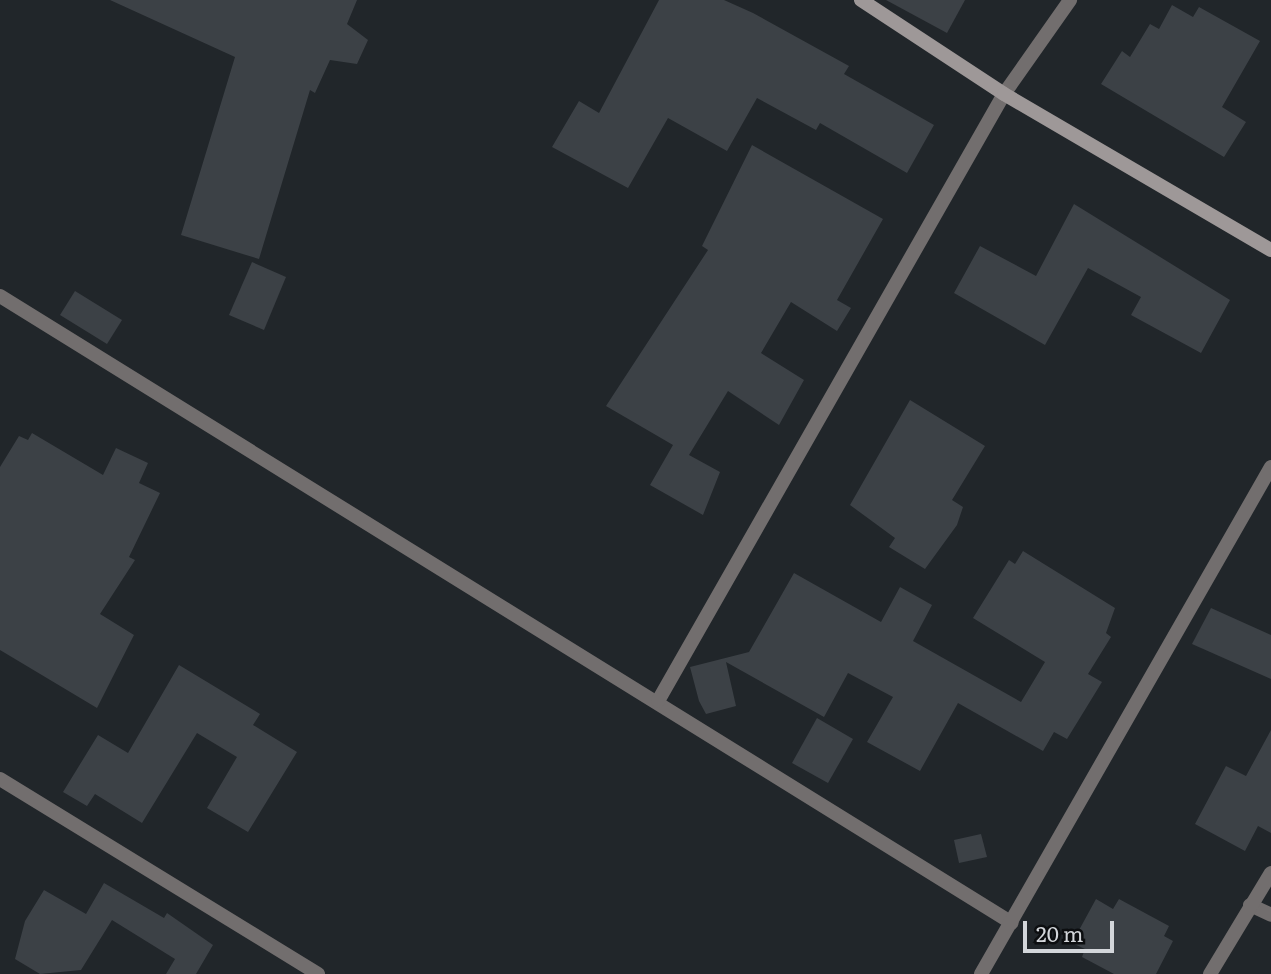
<!DOCTYPE html>
<html>
<head>
<meta charset="utf-8">
<style>
	body { margin:0 }
	#map { position:relative; width:1271px; height:974px; overflow:hidden; background:#21262a; font-family:Literata,serif }
	div>[style] { position:absolute }
	.building>* { inset:0; background:#3c4146 }
	.street>* { height:14px; margin:-7px; padding:0 7px; transform-origin:7px; border-radius:7px; background:#726e6e }
	.secondary>* { height:14px; margin:-7px; padding:0 7px; transform-origin:7px; border-radius:7px; background:#9e9898 }
	span { translate:-50% -50%; white-space:nowrap; text-align:center; line-height:1.15; -webkit-text-stroke:5px #0c0e10; paint-order:stroke }
	.scale { position:absolute; left:1023px; top:921px; width:91px; height:32px; box-sizing:border-box; border:4px solid #d3d6da; border-top:0; padding-left:9px; font-size:21px; line-height:24px; white-space:nowrap; color:#d3d6da; -webkit-text-stroke:5px #0c0e10; paint-order:stroke }
</style>
</head>
<body>
<div id="map">
	<div class="building">
		<div style="clip-path:polygon(110px 0,357px 0,347px 24px,368px 40px,357px 64px,330px 60px,315px 93px,310px 90px,259px 259px,181px 235px,235px 57px)"></div>
		<div style="clip-path:polygon(659px 0,724px 0,753px 13px,849px 66px,844px 74px,934px 125px,907px 173px,820px 123px,816px 130px,757px 98px,727px 151px,668px 118px,628px 188px,552px 147px,579px 101px,599px 113px)"></div>
		<div style="clip-path:polygon(886px 0,965px 0,947px 33px)"></div>
		<div style="clip-path:polygon(1172px 5px,1193px 17px,1199px 7px,1260px 41px,1222px 107px,1246px 122px,1224px 157px,1101px 84px,1122px 51px,1130px 57px,1150px 24px,1159px 29px)"></div>
		<div style="clip-path:polygon(752px 145px,883px 219px,837px 300px,851px 308px,837px 331px,791px 302px,761px 353px,804px 380px,779px 425px,728px 391px,689px 455px,720px 472px,703px 515px,650px 485px,673px 445px,606px 406px,708px 250px,702px 246px)"></div>
		<div style="clip-path:polygon(1074px 204px,1230px 300px,1201px 353px,1131px 315px,1141px 297px,1088px 268px,1045px 345px,954px 293px,980px 246px,1036px 276px)"></div>
		<div style="clip-path:polygon(252px 262px,286px 277px,264px 330px,229px 315px)"></div>
		<div style="clip-path:polygon(75px 291px,122px 320px,107px 344px,60px 315px)"></div>
		<div style="clip-path:polygon(910px 400px,985px 446px,952px 500px,963px 507px,957px 525px,925px 569px,889px 547px,895px 538px,850px 505px)"></div>
		<div style="clip-path:polygon(32px 433px,103px 475px,116px 448px,148px 463px,139px 483px,160px 493px,129px 557px,135px 560px,100px 614px,134px 635px,97px 708px,0 650px,0 467px,19px 436px,28px 440px)"></div>
		<div style="clip-path:polygon(1023px 551px,1115px 608px,1106px 633px,1111px 637px,1088px 674px,1102px 682px,1067px 739px,1054px 732px,1043px 751px,958px 703px,920px 771px,867px 742px,893px 697px,848px 673px,824px 717px,726px 662px,736px 706px,706px 714px,699px 701px,690px 667px,749px 652px,794px 573px,881px 622px,900px 587px,932px 605px,913px 641px,1021px 702px,1045px 662px,973px 618px,1009px 560px,1015px 564px)"></div>
		<div style="clip-path:polygon(1211px 608px,1271px 635px,1271px 679px,1192px 644px)"></div>
		<div style="clip-path:polygon(179px 665px,260px 714px,253px 725px,297px 752px,248px 832px,207px 808px,237px 757px,197px 733px,142px 823px,95px 794px,87px 806px,63px 792px,98px 735px,128px 753px)"></div>
		<div style="clip-path:polygon(817px 718px,853px 739px,828px 783px,792px 763px)"></div>
		<div style="clip-path:polygon(1271px 730px,1271px 833px,1258px 826px,1245px 851px,1195px 824px,1226px 766px,1246px 776px)"></div>
		<div style="clip-path:polygon(981px 834px,987px 857px,959px 863px,954px 840px)"></div>
		<div style="clip-path:polygon(104px 883px,164px 918px,167px 913px,213px 945px,196px 974px,166px 974px,175px 959px,112px 920px,81px 970px,40px 974px,15px 959px,25px 921px,44px 890px,86px 914px)"></div>
		<div style="clip-path:polygon(1096px 899px,1113px 909px,1119px 899px,1169px 926px,1164px 936px,1173px 941px,1156px 974px,1114px 974px,1082px 957px,1085px 949px,1072px 943px)"></div>
	</div>
	<div class="street">
		<div style="left:0;top:296px;width:1190px;rotate:31.78deg"></div>
		<div style="left:658px;top:701px;width:699px;rotate:-60.32deg"></div>
		<div style="left:1004px;top:94px;width:115px;rotate:-54.9deg"></div>
		<div style="left:0;top:779px;width:373px;rotate:31.5deg"></div>
		<div style="left:1250px;top:905px;width:23px;rotate:25deg"></div>
		<div style="left:981px;top:974px;width:584px;rotate:-60.23deg"></div>
		<div style="left:1210px;top:974px;width:118px;rotate:-58.9deg"></div>
	</div>
	<div class="secondary">
		<div style="left:861px;top:0;width:171px;rotate:33.3deg"></div>
		<div style="left:1004px;top:94px;width:309px;rotate:30.3deg"></div>
	</div>
	<div class="scale">20 m</div>
</div>
</body>
</html>
